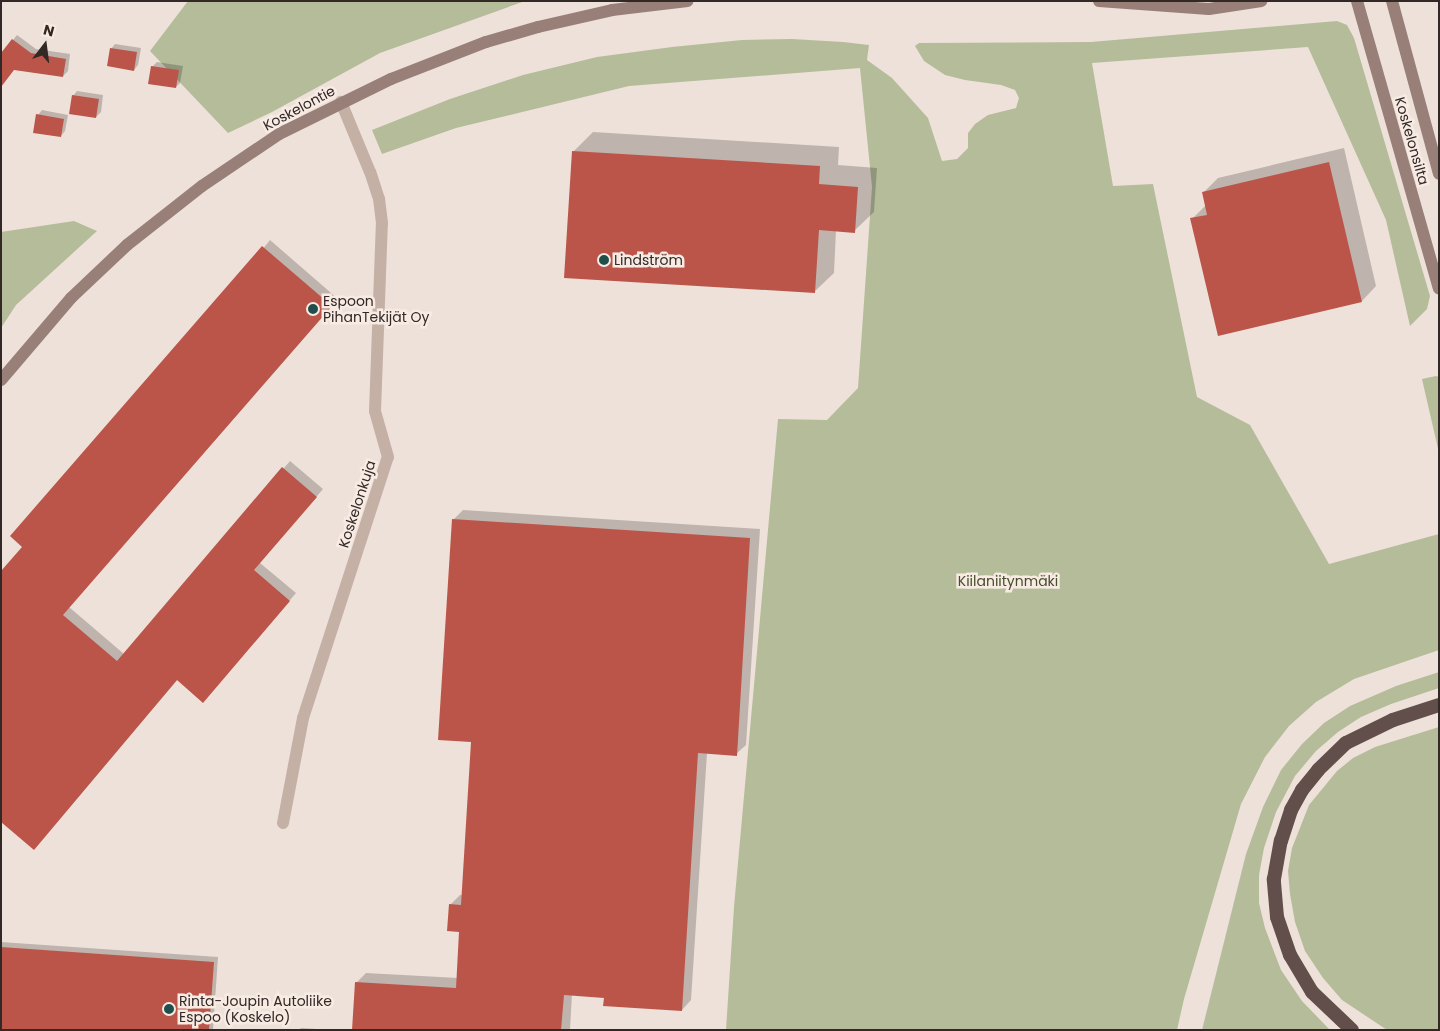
<!DOCTYPE html>
<html>
<head>
<meta charset="utf-8">
<style>
	body { margin:0 }
	#map { position:relative; width:1440px; height:1031px; overflow:hidden; background:#eee1d9; font-family:Poppins,sans-serif }
	div>[style] { position:absolute }
	.green>* { inset:0; background:#b5bc9a }
	.shadow>* { inset:0; background:#0003 }
	.building>* { inset:0; background:#bb554a }
	.minor>* { height:12px; margin:-6px; padding:0 6px; transform-origin:6px; border-radius:6px; background:#c5b0a6 }
	.secondary>* { height:12px; margin:-6px; padding:0 6px; transform-origin:6px; border-radius:6px; background:#987f78 }
	.trunk>* { height:14px; margin:-7px; padding:0 7px; transform-origin:7px; border-radius:7px; background:#624f4b }
	.dots>* { width:14px; height:14px; translate:-50% -50%; box-sizing:border-box; border:2px solid #f7ebe4; border-radius:50% }
	span { translate:-50% -50%; white-space:nowrap; text-align:center; line-height:1.15; -webkit-text-stroke:5px #f7ebe4; paint-order:stroke }
	.street-label { font-size:14px; color:#322826 }
	.poi-label { font-size:14px; color:#322826 }
	.left { translate:0 -50%; text-align:left }
	.park-label { font-size:14px; color:#464e2c }
	.frame { position:absolute; inset:0; border:2px solid #322826; pointer-events:none }
	.north { position:absolute; left:20px; top:20px; width:50px; height:50px; -webkit-text-stroke:4px #f7ebe4; paint-order:stroke; rotate:15deg; font-size:14px; font-weight:700; line-height:20px; text-align:center; color:#322826 }
	.north::after { content:''; display:block; margin:auto; width:18px; height:22px; background:#322826; clip-path:polygon(50% 0,100% 100%,50% 72%,0 100%) }
</style>
</head>
<body>
<div id="map">
	<div class="green">
		<div style="clip-path:polygon(188px 1px,525px 1px,380px 53px,272px 112px,228px 133px,150px 51px)"></div>
		<div style="clip-path:polygon(1337px 21px,1347px 25px,1354px 38px,1430px 296px,1427px 309px,1410px 326px,1386px 220px,1308px 47px,1092px 63px,1113px 186px,1153px 184px,1197px 397px,1250px 425px,1329px 564px,1439px 534px,1439px 650px,1354px 679px,1316px 702px,1289px 726px,1265px 757px,1241px 804px,1184px 999px,1177px 1030px,726px 1030px,734px 907px,778px 419px,827px 420px,858px 388px,872px 187px,860px 68px,629px 86px,456px 128px,382px 154px,372px 130px,450px 99px,523px 75px,597px 57px,672px 47px,742px 40px,792px 39px,843px 42px,869px 45px,867px 60px,892px 78px,928px 118px,942px 161px,957px 159px,968px 148px,968px 133px,975px 124px,988px 115px,1016px 108px,1019px 98px,1015px 90px,1001px 85px,965px 80px,945px 75px,924px 61px,915px 46px,919px 43px,1091px 42px)"></div>
		<div style="clip-path:polygon(74px 221px,97px 231px,16px 305px,1px 328px,1px 232px)"></div>
		<div style="clip-path:polygon(1436px 376px,1439px 377px,1439px 453px,1422px 379px)"></div>
		<div style="clip-path:polygon(1439px 672px,1439px 688px,1391px 704px,1361px 717px,1338px 732px,1316px 751px,1295px 776px,1276px 812px,1264px 848px,1259px 875px,1259px 903px,1265px 928px,1281px 970px,1302px 1001px,1330px 1030px,1202px 1030px,1246px 854px,1263px 807px,1281px 770px,1302px 744px,1324px 723px,1350px 706px,1396px 686px)"></div>
		<div style="clip-path:polygon(1439px 727px,1439px 1030px,1387px 1030px,1342px 1000px,1323px 978px,1305px 951px,1295px 922px,1290px 894px,1288px 871px,1292px 848px,1309px 805px,1337px 771px,1353px 758px,1375px 747px)"></div>
	</div>
	<div class="shadow">
		<div style="clip-path:polygon(17px 35px,36px 49px,70px 54px,68px 71px,63px 76px,1px 55px)"></div>
		<div style="clip-path:polygon(115px 44px,141px 48px,138px 65px,134px 70px,111px 49px)"></div>
		<div style="clip-path:polygon(157px 62px,183px 66px,180px 83px,176px 87px,152px 67px)"></div>
		<div style="clip-path:polygon(77px 91px,103px 95px,101px 112px,96px 117px,73px 96px)"></div>
		<div style="clip-path:polygon(42px 110px,68px 115px,65px 131px,61px 136px,38px 115px)"></div>
		<div style="clip-path:polygon(593px 132px,839px 147px,838px 165px,877px 168px,874px 212px,854px 231px,836px 230px,834px 273px,814px 292px,566px 276px,574px 151px)"></div>
		<div style="clip-path:polygon(1344px 148px,1376px 286px,1362px 301px,1192px 219px,1206px 205px,1203px 193px,1218px 178px)"></div>
		<div style="clip-path:polygon(270px 240px,338px 299px,69px 607px,124px 654px,290px 461px,323px 489px,260px 563px,296px 593px,210px 694px,178px 679px,41px 841px,23px 547px)"></div>
		<div style="clip-path:polygon(463px 510px,760px 529px,746px 745px,736px 754px,707px 753px,691px 1000px,682px 1010px,605px 997px,572px 994px,570px 1030px,353px 1030px,356px 983px,366px 973px,458px 978px,461px 931px,450px 905px,460px 895px,463px 895px,473px 741px,453px 520px)"></div>
		<div style="clip-path:polygon(1px 942px,218px 957px,213px 1030px,1px 1030px)"></div>
		<div style="clip-path:polygon(301px 1028px,333px 1030px,299px 1030px)"></div>
	</div>
	<div class="building">
		<div style="clip-path:polygon(12px 39px,31px 53px,66px 59px,63px 77px,14px 70px,1px 87px,1px 53px)"></div>
		<div style="clip-path:polygon(110px 48px,137px 52px,134px 71px,107px 66px)"></div>
		<div style="clip-path:polygon(151px 66px,179px 70px,176px 88px,148px 84px)"></div>
		<div style="clip-path:polygon(72px 95px,99px 99px,96px 118px,69px 114px)"></div>
		<div style="clip-path:polygon(36px 114px,64px 119px,61px 137px,33px 133px)"></div>
		<div style="clip-path:polygon(572px 151px,820px 166px,819px 184px,858px 187px,855px 233px,819px 230px,815px 293px,564px 278px)"></div>
		<div style="clip-path:polygon(1329px 162px,1362px 302px,1218px 336px,1190px 218px,1207px 215px,1202px 192px)"></div>
		<div style="clip-path:polygon(262px 246px,332px 306px,63px 615px,117px 661px,282px 467px,317px 497px,254px 570px,290px 601px,203px 703px,177px 680px,34px 850px,1px 822px,1px 571px,22px 547px,10px 536px)"></div>
		<div style="clip-path:polygon(452px 519px,750px 538px,737px 756px,698px 753px,682px 1011px,603px 1006px,604px 998px,564px 995px,561px 1030px,352px 1030px,355px 982px,456px 988px,459px 932px,447px 931px,449px 904px,461px 905px,471px 742px,438px 740px)"></div>
		<div style="clip-path:polygon(1px 947px,214px 962px,209px 1030px,1px 1030px)"></div>
	</div>
	<div class="minor">
		<div style="left:283px;top:823px;width:107px;rotate:-79.2deg"></div>
		<div style="left:303px;top:718px;width:274px;rotate:-72deg"></div>
		<div style="left:388px;top:457px;width:48px;rotate:-105.8deg"></div>
		<div style="left:375px;top:411px;width:188px;rotate:-87.9deg"></div>
		<div style="left:382px;top:223px;width:24px;rotate:-97deg"></div>
		<div style="left:379px;top:199px;width:28px;rotate:-108deg"></div>
		<div style="left:370px;top:172px;width:76px;rotate:-112.5deg"></div>
	</div>
	<div class="secondary">
		<div style="left:1099px;top:1px;width:110px;rotate:4.2deg"></div>
		<div style="left:1209px;top:9px;width:53px;rotate:-8.7deg"></div>
		<div style="left:1357px;top:1px;width:299px;rotate:74.1deg"></div>
		<div style="left:1392px;top:1px;width:179px;rotate:74.8deg"></div>
		<div style="left:1px;top:380px;width:108px;rotate:-49.5deg"></div>
		<div style="left:71px;top:298px;width:77px;rotate:-43.4deg"></div>
		<div style="left:127px;top:245px;width:95px;rotate:-38.2deg"></div>
		<div style="left:202px;top:186px;width:93px;rotate:-34deg"></div>
		<div style="left:279px;top:134px;width:125px;rotate:-26.2deg"></div>
		<div style="left:391px;top:79px;width:102px;rotate:-21.3deg"></div>
		<div style="left:486px;top:42px;width:54px;rotate:-16.1deg"></div>
		<div style="left:538px;top:27px;width:76px;rotate:-12.9deg"></div>
		<div style="left:612px;top:10px;width:76px;rotate:-6.8deg"></div>
	</div>
	<div class="trunk">
		<div style="left:1352px;top:1030px;width:55px;rotate:-136.5deg"></div>
		<div style="left:1312px;top:992px;width:43px;rotate:-120.7deg"></div>
		<div style="left:1290px;top:955px;width:40px;rotate:-108.9deg"></div>
		<div style="left:1277px;top:917px;width:38px;rotate:-95deg"></div>
		<div style="left:1274px;top:879px;width:39px;rotate:-80deg"></div>
		<div style="left:1281px;top:841px;width:33px;rotate:-72deg"></div>
		<div style="left:1291px;top:810px;width:23px;rotate:-61deg"></div>
		<div style="left:1302px;top:790px;width:26px;rotate:-51deg"></div>
		<div style="left:1318px;top:770px;width:39px;rotate:-44deg"></div>
		<div style="left:1346px;top:743px;width:52px;rotate:-26.1deg"></div>
		<div style="left:1393px;top:720px;width:48px;rotate:-18.1deg"></div>
	</div>
	<div class="dots">
		<div style="left:604px;top:260px;background:#204f4b"></div>
		<div style="left:313px;top:309px;background:#204f4b"></div>
		<div style="left:169px;top:1009px;background:#204f4b"></div>
	</div>
	<div class="street-label">
		<span style="left:299px;top:108px;rotate:-28deg">Koskelontie</span>
		<span style="left:1412px;top:141px;rotate:74deg">Koskelonsilta</span>
		<span style="left:357px;top:504px;rotate:-72deg">Koskelonkuja</span>
	</div>
	<div class="poi-label">
		<span class="left" style="left:614px;top:260px">Lindström</span>
		<span class="left" style="left:323px;top:309px">Espoon<br>PihanTekijät Oy</span>
		<span class="left" style="left:179px;top:1009px">Rinta-Joupin Autoliike<br>Espoo (Koskelo)</span>
	</div>
	<div class="park-label">
		<span style="left:1008px;top:581px">Kiilaniitynmäki</span>
	</div>
	<div class="frame"></div>
	<div class="north">N</div>
</div>
</body>
</html>
